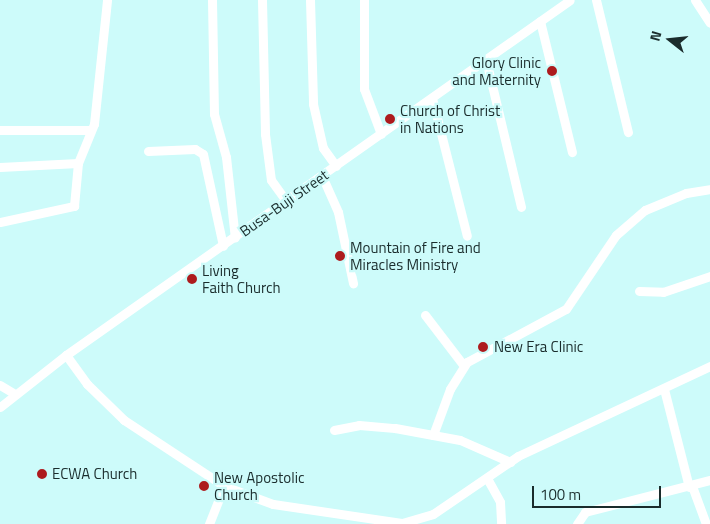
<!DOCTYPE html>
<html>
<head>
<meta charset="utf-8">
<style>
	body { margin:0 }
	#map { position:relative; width:710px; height:524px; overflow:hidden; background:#cdfbfa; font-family:"Titillium Web",sans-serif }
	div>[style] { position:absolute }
	.minor>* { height:9px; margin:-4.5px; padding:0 4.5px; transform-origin:4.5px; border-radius:4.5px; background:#fff }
	.dots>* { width:14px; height:14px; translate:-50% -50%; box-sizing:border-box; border:2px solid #cdfbfa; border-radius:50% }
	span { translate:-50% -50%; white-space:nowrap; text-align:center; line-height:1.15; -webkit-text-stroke:4.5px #cdfbfa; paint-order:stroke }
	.poi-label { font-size:15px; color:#1a2c2c }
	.right { translate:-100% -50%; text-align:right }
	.left { translate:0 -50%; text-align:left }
	.street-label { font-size:15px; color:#1a2c2c }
	.north { position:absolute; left:645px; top:15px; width:50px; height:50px; -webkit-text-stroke:4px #cdfbfa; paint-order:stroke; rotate:286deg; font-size:14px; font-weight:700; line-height:20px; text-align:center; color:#1a2c2c }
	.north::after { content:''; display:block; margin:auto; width:18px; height:22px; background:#1a2c2c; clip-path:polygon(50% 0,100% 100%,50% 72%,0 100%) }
	.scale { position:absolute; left:532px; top:486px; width:129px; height:22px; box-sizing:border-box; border:2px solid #1a2c2c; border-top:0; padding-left:6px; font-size:15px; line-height:18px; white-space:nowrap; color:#1a2c2c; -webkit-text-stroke:4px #cdfbfa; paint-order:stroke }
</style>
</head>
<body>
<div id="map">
	<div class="minor">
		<div style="left:212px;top:0;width:114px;rotate:89deg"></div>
		<div style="left:214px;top:114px;width:45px;rotate:74.4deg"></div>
		<div style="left:226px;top:157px;width:81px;rotate:83.7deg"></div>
		<div style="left:262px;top:0;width:134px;rotate:88.7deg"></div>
		<div style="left:265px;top:134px;width:46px;rotate:82.6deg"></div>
		<div style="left:271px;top:180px;width:26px;rotate:54deg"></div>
		<div style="left:310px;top:0;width:104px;rotate:88.3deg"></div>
		<div style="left:313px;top:104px;width:45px;rotate:77.2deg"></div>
		<div style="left:323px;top:148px;width:22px;rotate:54deg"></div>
		<div style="left:364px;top:0;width:89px;rotate:90deg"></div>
		<div style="left:364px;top:89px;width:48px;rotate:69.3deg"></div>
		<div style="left:596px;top:0;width:136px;rotate:76.4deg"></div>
		<div style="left:695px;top:0;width:27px;rotate:57deg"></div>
		<div style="left:540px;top:21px;width:135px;rotate:76.3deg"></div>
		<div style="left:486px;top:60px;width:151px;rotate:76.6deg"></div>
		<div style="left:432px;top:98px;width:142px;rotate:75.8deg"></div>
		<div style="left:0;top:130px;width:91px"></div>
		<div style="left:148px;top:151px;width:47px;rotate:-2.4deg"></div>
		<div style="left:195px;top:149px;width:9px;rotate:32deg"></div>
		<div style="left:203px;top:154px;width:94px;rotate:77.7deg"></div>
		<div style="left:0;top:167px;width:78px;rotate:-2.9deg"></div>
		<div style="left:322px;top:176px;width:39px;rotate:66deg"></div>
		<div style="left:338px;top:212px;width:73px;rotate:78.1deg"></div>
		<div style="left:0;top:222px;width:76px;rotate:-12.2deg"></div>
		<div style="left:74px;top:206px;width:43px;rotate:-84.7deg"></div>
		<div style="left:78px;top:163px;width:42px;rotate:-67.7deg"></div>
		<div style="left:94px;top:124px;width:125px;rotate:-84deg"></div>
		<div style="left:639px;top:291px;width:24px;rotate:2deg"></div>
		<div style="left:663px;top:292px;width:50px;rotate:-18.8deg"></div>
		<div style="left:425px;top:315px;width:64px;rotate:52.6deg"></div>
		<div style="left:66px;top:355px;width:36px;rotate:54deg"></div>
		<div style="left:87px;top:384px;width:52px;rotate:44.2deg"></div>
		<div style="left:124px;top:420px;width:120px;rotate:33.4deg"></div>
		<div style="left:224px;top:486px;width:52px;rotate:20.2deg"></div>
		<div style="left:273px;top:504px;width:130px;rotate:8.4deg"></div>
		<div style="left:402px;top:523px;width:32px;rotate:-16deg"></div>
		<div style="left:433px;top:514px;width:103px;rotate:-34.3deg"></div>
		<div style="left:518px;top:456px;width:212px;rotate:-25.1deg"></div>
		<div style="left:0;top:385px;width:17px;rotate:31deg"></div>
		<div style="left:664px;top:389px;width:101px;rotate:75.7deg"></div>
		<div style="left:0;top:407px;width:84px;rotate:-38.2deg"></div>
		<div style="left:66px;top:355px;width:616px;rotate:-35.16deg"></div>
		<div style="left:334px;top:430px;width:25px;rotate:-11deg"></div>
		<div style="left:359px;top:425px;width:36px;rotate:5deg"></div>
		<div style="left:395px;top:428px;width:66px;rotate:10.5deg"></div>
		<div style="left:460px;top:440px;width:55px;rotate:23.7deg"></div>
		<div style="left:433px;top:435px;width:49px;rotate:-69.7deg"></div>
		<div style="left:450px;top:389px;width:32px;rotate:-58deg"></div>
		<div style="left:467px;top:362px;width:112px;rotate:-28.2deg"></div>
		<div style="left:566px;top:309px;width:89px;rotate:-56deg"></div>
		<div style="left:616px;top:235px;width:38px;rotate:-41deg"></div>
		<div style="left:645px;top:210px;width:44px;rotate:-22.5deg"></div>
		<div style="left:686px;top:193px;width:24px;rotate:-9deg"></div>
		<div style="left:488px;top:480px;width:25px;rotate:61deg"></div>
		<div style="left:500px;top:502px;width:22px;rotate:87deg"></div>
		<div style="left:692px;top:486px;width:40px;rotate:69.8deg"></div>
		<div style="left:209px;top:524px;width:41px;rotate:-68.5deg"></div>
		<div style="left:577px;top:524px;width:14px;rotate:-56deg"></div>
		<div style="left:585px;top:512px;width:129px;rotate:-14.4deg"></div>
	</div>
	<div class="dots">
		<div style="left:552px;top:71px;background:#ad1b1e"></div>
		<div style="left:390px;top:119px;background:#ad1b1e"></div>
		<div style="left:340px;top:256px;background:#ad1b1e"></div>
		<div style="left:192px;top:279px;background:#ad1b1e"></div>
		<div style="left:483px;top:347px;background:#ad1b1e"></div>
		<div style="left:42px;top:474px;background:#ad1b1e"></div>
		<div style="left:204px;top:486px;background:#ad1b1e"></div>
	</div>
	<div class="poi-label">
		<span class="right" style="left:541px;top:71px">Glory Clinic<br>and Maternity</span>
		<span class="left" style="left:400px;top:119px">Church of Christ<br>in Nations</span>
		<span class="left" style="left:350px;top:256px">Mountain of Fire and<br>Miracles Ministry</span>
		<span class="left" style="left:202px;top:279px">Living<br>Faith Church</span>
		<span class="left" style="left:494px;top:347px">New Era Clinic</span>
		<span class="left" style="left:52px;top:474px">ECWA Church</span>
		<span class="left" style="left:214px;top:486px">New Apostolic<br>Church</span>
	</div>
	<div class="street-label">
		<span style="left:284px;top:203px;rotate:-35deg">Busa-Buji Street</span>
	</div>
	<div class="north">N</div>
	<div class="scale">100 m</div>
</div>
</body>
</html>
